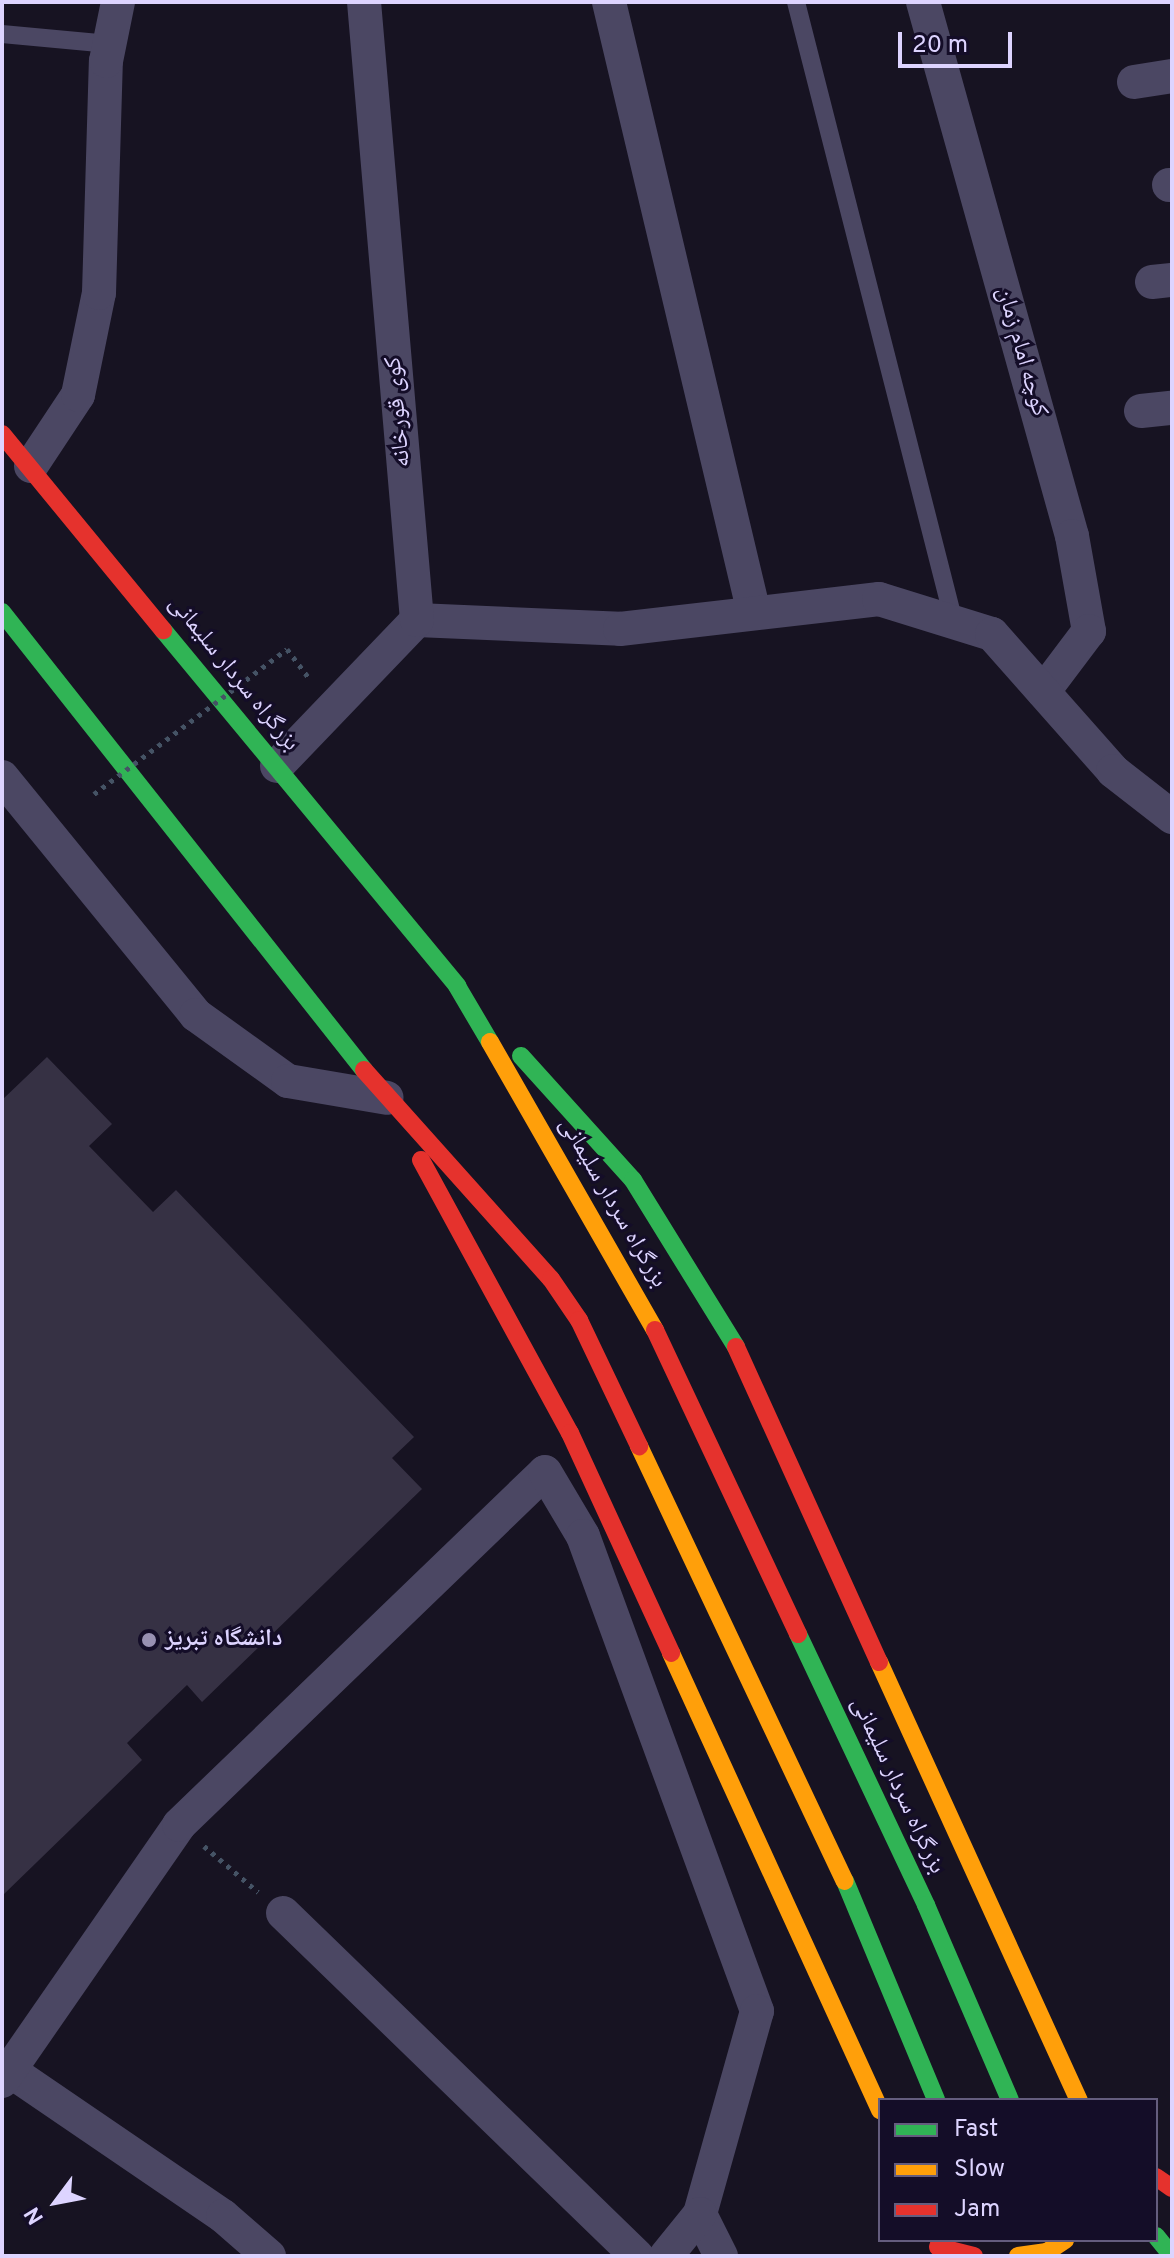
<!DOCTYPE html>
<html>
<head>
<meta charset="utf-8">
<style>
	body { margin:0 }
	#map { position:relative; width:1174px; height:2258px; overflow:hidden; background:#171322; font-family:Overpass,"Noto Naskh Arabic",sans-serif }
	div>[style] { position:absolute }
	.building>* { inset:0; background:#363144 }
	.path>* { height:5px; margin-top:-2.5px; transform-origin:0; background:repeating-linear-gradient(90deg,#455365 0 4px,transparent 0 10px) }
	.lane>* { height:18px; margin:-9px; padding:0 9px; transform-origin:9px; border-radius:9px; background:#4b4763 }
	.street>* { height:34px; margin:-17px; padding:0 17px; transform-origin:17px; border-radius:17px; background:#4b4763 }
	.fast>* { height:18px; margin:-9px; padding:0 9px; transform-origin:9px; border-radius:9px; background:#30b455 }
	.slow>* { height:18px; margin:-9px; padding:0 9px; transform-origin:9px; border-radius:9px; background:#ff9f0a }
	.jam>* { height:18px; margin:-9px; padding:0 9px; transform-origin:9px; border-radius:9px; background:#e5322d }
	.path-bridge>* { height:5px; margin-top:-2.5px; transform-origin:0; background:repeating-linear-gradient(90deg,#455365 0 4px,transparent 0 10px) }
	.dots>* { width:22px; height:22px; translate:-50% -50%; box-sizing:border-box; border:4px solid #140d28; border-radius:50% }
	span { translate:-50% -50%; white-space:nowrap; text-align:center; line-height:1.15; -webkit-text-stroke:6px #140d28; paint-order:stroke }
	.street-label { font-size:24px; color:#ddd4ff }
	.poi-label { font-size:24px; color:#ddd4ff; font-weight:700 }
	.left { translate:0 -50%; text-align:left }
	.frame { position:absolute; inset:0; border:4px solid #ddd4ff; pointer-events:none }
	.legend { position:absolute; left:878px; top:2098px; width:280px; height:144px; box-sizing:border-box; background:#140d28; border:2px solid #645d7e; margin:0; padding:10px 14px; list-style:none; font-size:24px; color:#ddd4ff }
	.legend li { display:flex; align-items:center; gap:16px; height:40px }
	.legend b { width:40px; border:2px solid #645d7e }
	.north { position:absolute; left:16px; top:2162px; width:80px; height:80px; -webkit-text-stroke:6px #140d28; paint-order:stroke; rotate:238deg; font-size:22px; font-weight:700; line-height:32px; text-align:center; color:#ddd4ff }
	.north::after { content:''; display:block; margin:auto; width:28px; height:36px; background:#ddd4ff; clip-path:polygon(50% 0,100% 100%,50% 72%,0 100%) }
	.scale { position:absolute; left:898px; top:32px; width:114px; height:36px; box-sizing:border-box; border:4px solid #ddd4ff; border-top:0; padding-left:10px; font-size:24px; line-height:28px; white-space:nowrap; color:#ddd4ff; -webkit-text-stroke:6px #140d28; paint-order:stroke }
</style>
</head>
<body>
<div id="map">
	<div class="building">
		<div style="clip-path:polygon(47px 1057px,112px 1124px,89px 1146px,153px 1212px,176px 1190px,414px 1437px,392px 1458px,422px 1489px,202px 1702px,187px 1685px,127px 1743px,142px 1760px,2px 1896px,2px 1100px)"></div>
	</div>
	<div class="path">
		<div style="left:287px;top:649px;width:38px;rotate:53deg"></div>
		<div style="left:204px;top:1846px;width:71px;rotate:40.4deg"></div>
	</div>
	<div class="lane">
		<div style="left:796px;top:2px;width:640px;rotate:75.7deg"></div>
		<div style="left:2px;top:34px;width:108px;rotate:5.3deg"></div>
	</div>
	<div class="street">
		<div style="left:609px;top:2px;width:628px;rotate:76.65deg"></div>
		<div style="left:923px;top:2px;width:554px;rotate:74.41deg"></div>
		<div style="left:1072px;top:536px;width:97px;rotate:79.9deg"></div>
		<div style="left:1089px;top:631px;width:76px;rotate:127deg"></div>
		<div style="left:1134px;top:82px;width:38px;rotate:-9deg"></div>
		<div style="left:1169px;top:185px;width:3px"></div>
		<div style="left:1152px;top:282px;width:20px;rotate:-6deg"></div>
		<div style="left:1141px;top:411px;width:31px;rotate:-6deg"></div>
		<div style="left:31px;top:466px;width:85px;rotate:-56.5deg"></div>
		<div style="left:78px;top:395px;width:104px;rotate:-78.4deg"></div>
		<div style="left:99px;top:293px;width:232px;rotate:-88.3deg"></div>
		<div style="left:106px;top:61px;width:60px;rotate:-78.5deg"></div>
		<div style="left:417px;top:620px;width:203px;rotate:2.5deg"></div>
		<div style="left:620px;top:629px;width:261px;rotate:-6.6deg"></div>
		<div style="left:879px;top:599px;width:118px;rotate:17.2deg"></div>
		<div style="left:992px;top:634px;width:183px;rotate:48.5deg"></div>
		<div style="left:1113px;top:771px;width:75px;rotate:37.9deg"></div>
		<div style="left:277px;top:766px;width:202px;rotate:-46.2deg"></div>
		<div style="left:417px;top:620px;width:620px;rotate:-94.9deg"></div>
		<div style="left:2px;top:777px;width:307px;rotate:50.8deg"></div>
		<div style="left:196px;top:1015px;width:113px;rotate:35.7deg"></div>
		<div style="left:288px;top:1081px;width:100px;rotate:9.7deg"></div>
		<div style="left:283px;top:1913px;width:493px;rotate:44.1deg"></div>
		<div style="left:9px;top:2070px;width:259px;rotate:34.3deg"></div>
		<div style="left:223px;top:2216px;width:61px;rotate:41deg"></div>
		<div style="left:2px;top:2081px;width:311px;rotate:-55.3deg"></div>
		<div style="left:179px;top:1825px;width:508px;rotate:-43.96deg"></div>
		<div style="left:545px;top:1472px;width:74px;rotate:59.3deg"></div>
		<div style="left:583px;top:1536px;width:506px;rotate:69.88deg"></div>
		<div style="left:757px;top:2011px;width:211px;rotate:105.7deg"></div>
		<div style="left:700px;top:2214px;width:47px;rotate:63.4deg"></div>
		<div style="left:666px;top:2256px;width:54px;rotate:-51deg"></div>
	</div>
	<div class="fast">
		<div style="left:2px;top:612px;width:584px;rotate:51.68deg"></div>
		<div style="left:163px;top:630px;width:462px;rotate:50.4deg"></div>
		<div style="left:457px;top:986px;width:65px;rotate:59.5deg"></div>
		<div style="left:521px;top:1056px;width:167px;rotate:47.9deg"></div>
		<div style="left:633px;top:1180px;width:196px;rotate:58.3deg"></div>
		<div style="left:798px;top:1634px;width:300px;rotate:64.7deg"></div>
		<div style="left:926px;top:1905px;width:212px;rotate:66.7deg"></div>
		<div style="left:845px;top:1881px;width:237px;rotate:67.4deg"></div>
		<div style="left:1156px;top:2236px;width:26px;rotate:51deg"></div>
	</div>
	<div class="slow">
		<div style="left:490px;top:1042px;width:332px;rotate:60.2deg"></div>
		<div style="left:639px;top:1446px;width:481px;rotate:64.7deg"></div>
		<div style="left:671px;top:1653px;width:503px;rotate:65.42deg"></div>
		<div style="left:879px;top:1662px;width:482px;rotate:65.5deg"></div>
		<div style="left:1018px;top:2256px;width:29px;rotate:-8deg"></div>
		<div style="left:1047px;top:2252px;width:22px;rotate:-34deg"></div>
	</div>
	<div class="jam">
		<div style="left:2px;top:434px;width:254px;rotate:50.6deg"></div>
		<div style="left:364px;top:1070px;width:280px;rotate:48.2deg"></div>
		<div style="left:551px;top:1279px;width:50px;rotate:55.7deg"></div>
		<div style="left:579px;top:1320px;width:140px;rotate:64.5deg"></div>
		<div style="left:421px;top:1160px;width:311px;rotate:61.4deg"></div>
		<div style="left:570px;top:1433px;width:242px;rotate:65.3deg"></div>
		<div style="left:655px;top:1330px;width:336px;rotate:64.8deg"></div>
		<div style="left:736px;top:1347px;width:346px;rotate:65.6deg"></div>
		<div style="left:1156px;top:2177px;width:19px;rotate:35deg"></div>
		<div style="left:938px;top:2247px;width:37px;rotate:14deg"></div>
	</div>
	<div class="path-bridge">
		<div style="left:94px;top:794px;width:241px;rotate:-36.9deg"></div>
	</div>
	<div class="dots">
		<div style="left:149px;top:1640px;background:#9890b2"></div>
	</div>
	<div class="street-label">
		<span style="left:1021px;top:352px;rotate:74deg">کوچه امام زمان</span>
		<span style="left:399px;top:412px;rotate:-95deg">کوی قورخانه</span>
		<span style="left:233px;top:674px;rotate:51deg">بزرگراه سردار سلیمانی</span>
		<span style="left:612px;top:1203px;rotate:60deg">بزرگراه سردار سلیمانی</span>
		<span style="left:897px;top:1786px;rotate:65deg">بزرگراه سردار سلیمانی</span>
	</div>
	<div class="poi-label">
		<span class="left" style="left:165px;top:1640px">دانشگاه تبریز</span>
	</div>
	<div class="frame"></div>
	<ul class="legend">
	<li><b style="height:10px;background:#30b455"></b>Fast</li>
	<li><b style="height:10px;background:#ff9f0a"></b>Slow</li>
	<li><b style="height:10px;background:#e5322d"></b>Jam</li>
	</ul>
	<div class="north">N</div>
	<div class="scale">20 m</div>
</div>
</body>
</html>
